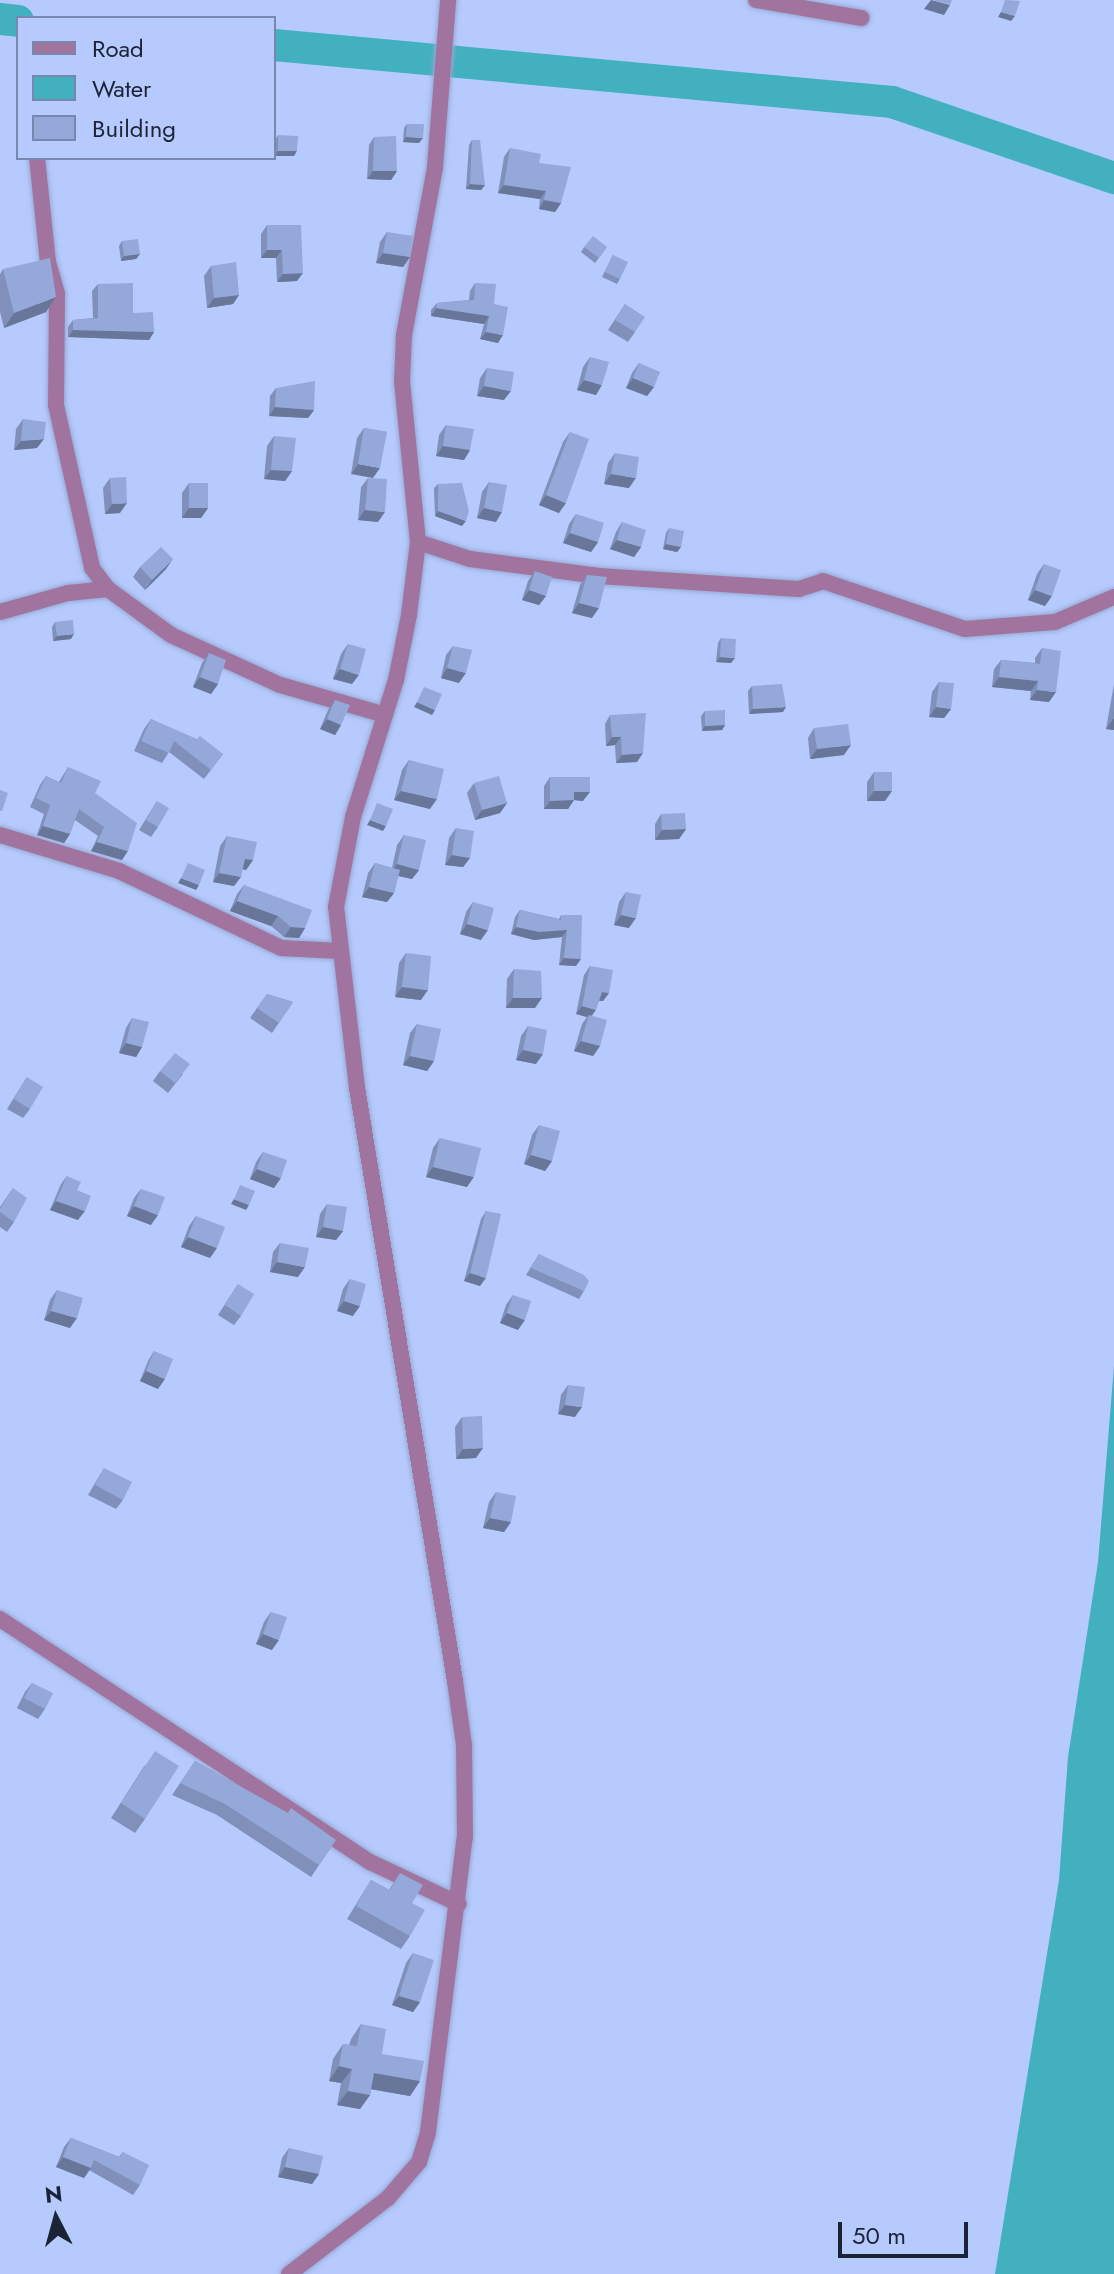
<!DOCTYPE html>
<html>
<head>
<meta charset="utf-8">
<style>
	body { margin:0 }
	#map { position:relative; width:1114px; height:2274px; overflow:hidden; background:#b6cafd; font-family:Jost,sans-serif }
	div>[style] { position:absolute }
	.water>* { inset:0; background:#43b0bf }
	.river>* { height:32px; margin:-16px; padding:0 16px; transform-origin:16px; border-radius:16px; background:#43b0bf }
	.roads { filter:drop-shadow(0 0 2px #97a9d5) drop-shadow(0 0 2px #97a9d5) }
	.minor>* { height:16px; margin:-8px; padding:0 8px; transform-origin:8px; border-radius:8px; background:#a174a0 }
	.wall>* { inset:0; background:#8090bb }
	.shaded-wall>* { inset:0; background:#687699 }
	.building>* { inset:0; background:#95a8da }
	span { translate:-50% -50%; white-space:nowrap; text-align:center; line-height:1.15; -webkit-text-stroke:6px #b6cafd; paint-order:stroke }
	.legend { position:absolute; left:16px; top:16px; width:260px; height:144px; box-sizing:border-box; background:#b6cafd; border:2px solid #7887ad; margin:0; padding:10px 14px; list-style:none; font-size:24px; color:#1b2336 }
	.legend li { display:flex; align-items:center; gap:16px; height:40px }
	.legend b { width:40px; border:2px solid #7887ad }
	.north { position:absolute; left:16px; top:2178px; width:80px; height:80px; -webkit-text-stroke:6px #b6cafd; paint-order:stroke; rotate:354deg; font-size:22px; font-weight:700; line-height:32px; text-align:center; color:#1b2336 }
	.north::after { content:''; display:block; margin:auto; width:28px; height:36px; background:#1b2336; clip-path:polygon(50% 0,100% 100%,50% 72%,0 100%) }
	.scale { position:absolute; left:838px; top:2222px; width:130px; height:36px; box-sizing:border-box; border:4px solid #1b2336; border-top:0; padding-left:10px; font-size:24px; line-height:28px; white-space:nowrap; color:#1b2336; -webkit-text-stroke:6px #b6cafd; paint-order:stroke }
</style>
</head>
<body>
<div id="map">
	<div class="water">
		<div style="clip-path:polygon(1114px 1366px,1114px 2274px,995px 2274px,1059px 1880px,1068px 1757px,1098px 1562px)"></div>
	</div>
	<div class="river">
		<div style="left:0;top:19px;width:18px;rotate:6deg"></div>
		<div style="left:274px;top:45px;width:621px;rotate:5.27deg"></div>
		<div style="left:892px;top:102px;width:235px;rotate:18.9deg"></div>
	</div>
	<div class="roads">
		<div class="minor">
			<div style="left:756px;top:0;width:107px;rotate:9.7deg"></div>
			<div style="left:37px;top:158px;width:105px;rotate:84deg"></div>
			<div style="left:48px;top:262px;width:32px;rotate:74deg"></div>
			<div style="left:57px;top:293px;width:112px;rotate:90.5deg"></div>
			<div style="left:56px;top:405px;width:167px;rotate:77.5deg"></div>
			<div style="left:92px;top:568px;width:26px;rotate:53deg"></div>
			<div style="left:108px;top:589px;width:78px;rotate:36.1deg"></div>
			<div style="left:171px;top:635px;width:120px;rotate:24.6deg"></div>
			<div style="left:280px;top:685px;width:109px;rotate:15.9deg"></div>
			<div style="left:418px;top:542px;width:55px;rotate:18.1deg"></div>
			<div style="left:470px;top:559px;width:130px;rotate:7.5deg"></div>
			<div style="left:599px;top:576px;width:200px;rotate:3.7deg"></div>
			<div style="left:799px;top:589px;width:25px;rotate:-18deg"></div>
			<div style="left:823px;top:581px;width:150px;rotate:18.7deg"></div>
			<div style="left:965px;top:629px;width:90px;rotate:-4.4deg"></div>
			<div style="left:1055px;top:622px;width:64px;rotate:-23deg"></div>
			<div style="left:0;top:612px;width:71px;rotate:-15.6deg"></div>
			<div style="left:68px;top:593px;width:40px;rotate:-5.7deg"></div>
			<div style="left:0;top:835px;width:124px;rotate:16.8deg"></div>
			<div style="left:119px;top:871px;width:179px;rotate:25.4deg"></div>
			<div style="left:281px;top:948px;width:59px;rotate:2.9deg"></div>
			<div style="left:0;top:1619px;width:443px;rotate:33.3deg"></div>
			<div style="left:370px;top:1862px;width:98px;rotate:25.3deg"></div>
			<div style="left:289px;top:2274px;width:125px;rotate:-37.5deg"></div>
			<div style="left:388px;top:2198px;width:48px;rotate:-49.3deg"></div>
			<div style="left:419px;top:2162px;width:31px;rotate:-73deg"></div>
			<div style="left:428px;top:2132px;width:297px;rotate:-82.9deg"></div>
			<div style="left:465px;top:1837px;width:92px;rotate:-90.6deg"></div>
			<div style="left:464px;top:1745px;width:65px;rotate:-98deg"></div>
			<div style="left:455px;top:1681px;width:601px;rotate:-99.38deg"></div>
			<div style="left:357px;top:1088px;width:182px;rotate:-96.6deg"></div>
			<div style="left:336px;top:907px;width:92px;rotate:-79.3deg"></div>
			<div style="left:353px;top:817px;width:144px;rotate:-72.6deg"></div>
			<div style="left:396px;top:680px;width:66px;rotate:-78.7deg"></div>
			<div style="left:409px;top:615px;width:74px;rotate:-83deg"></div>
			<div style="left:418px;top:542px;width:161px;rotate:-95.7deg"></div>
			<div style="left:402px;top:382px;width:47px;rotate:-87.6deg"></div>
			<div style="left:404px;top:335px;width:171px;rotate:-79.5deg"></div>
			<div style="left:435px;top:167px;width:168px;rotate:-85.5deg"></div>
		</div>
	</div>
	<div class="wall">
		<div style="clip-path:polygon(407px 124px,419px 143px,403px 142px,404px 128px)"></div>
		<div style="clip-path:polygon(278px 135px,294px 156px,275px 156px,275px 140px)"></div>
		<div style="clip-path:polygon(374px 137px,397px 171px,391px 180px,367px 179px,369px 145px)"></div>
		<div style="clip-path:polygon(472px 140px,485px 185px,481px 190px,466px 189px,469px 145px)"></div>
		<div style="clip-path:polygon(510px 148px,539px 163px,561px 203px,555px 212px,539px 209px,540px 199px,498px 193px,504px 157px)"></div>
		<div style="clip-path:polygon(267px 225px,301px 225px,297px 281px,277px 282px,276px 258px,261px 258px,261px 234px)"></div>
		<div style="clip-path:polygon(387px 232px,410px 257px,403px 267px,376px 263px,380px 242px)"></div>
		<div style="clip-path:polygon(122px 241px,140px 254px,136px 259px,121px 261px,119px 246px)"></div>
		<div style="clip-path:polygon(584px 247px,607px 247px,595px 263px,581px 252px)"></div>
		<div style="clip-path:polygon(613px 255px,620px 279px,617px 284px,602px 277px)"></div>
		<div style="clip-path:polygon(211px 266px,239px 295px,233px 304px,207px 308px,204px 276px)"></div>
		<div style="clip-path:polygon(3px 269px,46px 312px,4px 328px,0 312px,0 274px)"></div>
		<div style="clip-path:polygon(475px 283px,494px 304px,498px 343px,480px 339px,484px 324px,431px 316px,431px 310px,437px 303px,469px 300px,470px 291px)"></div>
		<div style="clip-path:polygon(98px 284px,154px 332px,149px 340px,68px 337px,68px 327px,73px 320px,93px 318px,92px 291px)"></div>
		<div style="clip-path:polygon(625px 304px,635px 332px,628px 342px,608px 330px)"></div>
		<div style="clip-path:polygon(590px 357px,596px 395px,577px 390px,583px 367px)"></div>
		<div style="clip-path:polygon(639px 363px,654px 387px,647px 396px,626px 388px,632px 373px)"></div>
		<div style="clip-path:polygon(487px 368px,504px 400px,477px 396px,480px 378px)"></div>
		<div style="clip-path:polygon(276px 388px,314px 410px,308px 418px,269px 416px,270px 396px)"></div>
		<div style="clip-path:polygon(23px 419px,37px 448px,14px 450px,16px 429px)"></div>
		<div style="clip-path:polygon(446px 425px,470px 450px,464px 460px,436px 456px,439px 435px)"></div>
		<div style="clip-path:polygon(364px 428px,387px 432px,351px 474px,357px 438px)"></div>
		<div style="clip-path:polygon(570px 432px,559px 513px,539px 505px,563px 442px)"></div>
		<div style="clip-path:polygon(274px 436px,292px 471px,285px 481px,264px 479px,267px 446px)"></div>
		<div style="clip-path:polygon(615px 453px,629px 488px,604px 484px,608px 463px)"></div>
		<div style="clip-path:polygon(110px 478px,120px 513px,105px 514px,103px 488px)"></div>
		<div style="clip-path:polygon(368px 478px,378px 522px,358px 520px,361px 487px)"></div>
		<div style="clip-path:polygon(489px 482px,496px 522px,477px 518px,482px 492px)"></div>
		<div style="clip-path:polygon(189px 483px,208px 508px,201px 518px,182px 518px,182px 493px)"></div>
		<div style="clip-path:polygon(438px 484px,462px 526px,435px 516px,434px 488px)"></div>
		<div style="clip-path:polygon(576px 514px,598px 542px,591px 552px,563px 543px,569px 524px)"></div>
		<div style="clip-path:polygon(622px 522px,641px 547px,634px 557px,610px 549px,616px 532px)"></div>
		<div style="clip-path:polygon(669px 528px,681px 547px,677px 552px,663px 549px,666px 533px)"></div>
		<div style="clip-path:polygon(1044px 564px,1045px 606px,1028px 600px,1037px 574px)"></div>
		<div style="clip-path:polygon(140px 567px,166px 569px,145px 590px,133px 577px)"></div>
		<div style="clip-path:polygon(535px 571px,546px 596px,539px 605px,522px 600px,528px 581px)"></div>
		<div style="clip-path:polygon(587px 575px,592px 618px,572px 613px,580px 585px)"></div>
		<div style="clip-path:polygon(55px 622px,71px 639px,53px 641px,52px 627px)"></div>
		<div style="clip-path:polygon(721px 638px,731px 663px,716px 662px,718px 643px)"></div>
		<div style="clip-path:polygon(348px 644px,352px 684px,333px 679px,341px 654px)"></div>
		<div style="clip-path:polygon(453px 646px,459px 683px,441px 678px,446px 655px)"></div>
		<div style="clip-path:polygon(1042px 648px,1049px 702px,1030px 700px,1031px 691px,992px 687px,994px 669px,1001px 660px,1035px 663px,1035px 658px)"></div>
		<div style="clip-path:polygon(209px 653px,218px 684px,211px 694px,193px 687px,202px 663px)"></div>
		<div style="clip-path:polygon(939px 682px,951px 709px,944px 718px,929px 717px,932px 692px)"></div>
		<div style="clip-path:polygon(1114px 684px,1114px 730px,1106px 729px)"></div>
		<div style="clip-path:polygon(752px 686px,783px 712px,749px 714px,748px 691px)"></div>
		<div style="clip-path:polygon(335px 700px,341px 725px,335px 735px,320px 729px,328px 710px)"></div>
		<div style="clip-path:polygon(705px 711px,725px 725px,722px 730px,702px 731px,701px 716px)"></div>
		<div style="clip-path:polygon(610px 715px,637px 762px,616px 763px,615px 745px,606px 746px,605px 724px)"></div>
		<div style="clip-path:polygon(151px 719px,223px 754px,204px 779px,169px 752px,162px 763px,134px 751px,144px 729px)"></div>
		<div style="clip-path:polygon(814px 728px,844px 755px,810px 759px,808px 738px)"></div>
		<div style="clip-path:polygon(409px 760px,430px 809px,394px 800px,402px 770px)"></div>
		<div style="clip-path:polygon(68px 767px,95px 793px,122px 860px,91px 851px,98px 836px,75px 820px,70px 834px,64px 843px,37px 835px,44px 814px,30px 807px,40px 785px,46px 776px,59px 782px)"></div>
		<div style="clip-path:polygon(874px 772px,885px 801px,867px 801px,867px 782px)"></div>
		<div style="clip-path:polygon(550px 777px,583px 801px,574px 800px,568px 809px,544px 809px,544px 786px)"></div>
		<div style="clip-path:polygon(474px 783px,507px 803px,500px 813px,475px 820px,467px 793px)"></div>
		<div style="clip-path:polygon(157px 801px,158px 827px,151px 837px,139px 830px)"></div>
		<div style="clip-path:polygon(661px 814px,686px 829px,679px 839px,655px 840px,655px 824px)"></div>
		<div style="clip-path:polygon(456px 828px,470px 858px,463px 867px,445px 865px,449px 838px)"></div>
		<div style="clip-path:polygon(404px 835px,419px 870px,412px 879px,398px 876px,394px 893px,387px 902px,362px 897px,368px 873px,375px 863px,392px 868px,397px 845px)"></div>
		<div style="clip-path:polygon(227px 836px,253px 860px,246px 870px,242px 869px,234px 886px,213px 882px,220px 846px)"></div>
		<div style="clip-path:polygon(244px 885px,305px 928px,299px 938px,284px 937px,271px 926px,230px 911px,237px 894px)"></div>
		<div style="clip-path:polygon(626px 892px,629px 928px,614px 925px,619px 902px)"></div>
		<div style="clip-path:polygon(473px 902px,481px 940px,460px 934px,466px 912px)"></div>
		<div style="clip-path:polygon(520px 910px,559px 919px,561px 915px,582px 915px,576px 966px,559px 965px,562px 937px,534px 940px,511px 934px,515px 917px)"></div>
		<div style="clip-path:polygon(406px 953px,421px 1000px,395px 997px,399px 963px)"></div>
		<div style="clip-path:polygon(590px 966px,609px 993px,603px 1001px,599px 1001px,592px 1016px,600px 1046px,593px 1056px,574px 1051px,582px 1024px,587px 1017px,576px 1014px,584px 975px)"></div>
		<div style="clip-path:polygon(514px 969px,535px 1008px,506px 1008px,507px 979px)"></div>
		<div style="clip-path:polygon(267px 994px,293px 1002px,272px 1033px,250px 1018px)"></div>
		<div style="clip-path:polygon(132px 1018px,142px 1047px,136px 1057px,119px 1053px,126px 1028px)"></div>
		<div style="clip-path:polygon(417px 1024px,434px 1061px,427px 1071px,403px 1065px,410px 1033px)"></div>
		<div style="clip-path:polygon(528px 1026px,536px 1064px,516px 1060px,521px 1036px)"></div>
		<div style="clip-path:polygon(160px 1071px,183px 1074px,168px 1093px,153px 1081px)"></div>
		<div style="clip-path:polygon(27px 1077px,30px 1109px,23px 1118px,7px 1109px)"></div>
		<div style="clip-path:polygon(539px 1125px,552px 1161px,545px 1171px,524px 1164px,532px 1135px)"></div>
		<div style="clip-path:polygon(440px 1138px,467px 1187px,426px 1177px,433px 1148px)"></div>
		<div style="clip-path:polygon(263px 1152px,274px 1188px,250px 1179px,256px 1162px)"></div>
		<div style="clip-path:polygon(67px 1176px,77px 1190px,78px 1220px,50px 1210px,61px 1184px)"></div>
		<div style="clip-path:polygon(13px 1188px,14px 1222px,7px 1232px,0 1227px,0 1207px)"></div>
		<div style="clip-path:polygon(141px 1189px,151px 1225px,127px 1216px,134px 1198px)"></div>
		<div style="clip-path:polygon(327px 1204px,343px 1231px,336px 1240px,316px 1237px,320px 1214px)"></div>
		<div style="clip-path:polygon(486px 1211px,480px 1286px,464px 1281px,481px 1219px)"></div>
		<div style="clip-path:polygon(196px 1216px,210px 1258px,181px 1247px,189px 1226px)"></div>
		<div style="clip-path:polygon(280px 1243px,298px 1277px,270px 1272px,273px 1252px)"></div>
		<div style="clip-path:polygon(539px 1254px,584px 1291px,579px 1299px,526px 1275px)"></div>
		<div style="clip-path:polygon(350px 1279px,353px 1316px,337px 1311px,343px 1289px)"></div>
		<div style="clip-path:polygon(238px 1284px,241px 1316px,234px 1325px,218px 1315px)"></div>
		<div style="clip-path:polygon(57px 1290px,70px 1328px,44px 1320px,50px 1300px)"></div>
		<div style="clip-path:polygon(513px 1295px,518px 1330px,500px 1323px,506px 1305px)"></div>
		<div style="clip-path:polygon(154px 1351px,158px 1389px,140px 1381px,148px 1361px)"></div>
		<div style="clip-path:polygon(568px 1385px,575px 1417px,558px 1414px,561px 1395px)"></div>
		<div style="clip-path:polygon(462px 1417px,476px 1458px,456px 1459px,455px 1427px)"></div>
		<div style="clip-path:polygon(104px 1468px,123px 1500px,116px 1509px,88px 1495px)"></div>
		<div style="clip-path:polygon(496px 1492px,511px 1522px,504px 1532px,483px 1528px,489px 1502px)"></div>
		<div style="clip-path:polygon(271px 1612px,272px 1650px,256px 1644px,264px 1622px)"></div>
		<div style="clip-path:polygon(32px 1683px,45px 1709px,38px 1719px,17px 1708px,25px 1692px)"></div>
		<div style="clip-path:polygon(195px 1761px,336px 1840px,311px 1877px,217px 1815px,172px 1795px)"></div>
		<div style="clip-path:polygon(145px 1765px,145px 1819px,135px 1833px,111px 1818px)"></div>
		<div style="clip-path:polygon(400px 1873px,410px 1936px,401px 1949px,347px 1919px,371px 1880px,389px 1890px)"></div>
		<div style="clip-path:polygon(413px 1953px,420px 2002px,413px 2012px,392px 2005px,406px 1963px)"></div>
		<div style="clip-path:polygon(361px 2024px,382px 2054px,420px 2081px,410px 2096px,371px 2089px,370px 2095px,360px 2109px,337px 2105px,341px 2083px,329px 2081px,333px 2059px,343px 2044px,349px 2045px,351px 2039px)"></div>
		<div style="clip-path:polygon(71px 2138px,119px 2157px,123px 2152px,140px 2185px,133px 2195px,89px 2170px,84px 2178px,56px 2167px,64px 2147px)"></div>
		<div style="clip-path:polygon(289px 2148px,319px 2174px,312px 2184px,278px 2177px,282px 2158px)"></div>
	</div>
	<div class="shaded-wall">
		<div style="clip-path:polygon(931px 0,950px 5px,944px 15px,924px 9px)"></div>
		<div style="clip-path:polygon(1001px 12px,1015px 16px,1011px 21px,998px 17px)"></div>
		<div style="clip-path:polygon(406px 137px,423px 138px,419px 143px,403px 142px)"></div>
		<div style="clip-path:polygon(278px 151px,297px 151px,294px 156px,275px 156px)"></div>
		<div style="clip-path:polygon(373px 171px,397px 171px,391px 180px,367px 179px)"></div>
		<div style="clip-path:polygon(470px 184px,485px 185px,481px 190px,466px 189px)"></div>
		<div style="clip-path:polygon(504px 185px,546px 191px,540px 199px,498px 193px)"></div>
		<div style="clip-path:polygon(544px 200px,561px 203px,555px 212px,539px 209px)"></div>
		<div style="clip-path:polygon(267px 250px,282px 250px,276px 258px,261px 258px)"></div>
		<div style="clip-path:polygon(383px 253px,410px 257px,403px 267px,376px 263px)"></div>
		<div style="clip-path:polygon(140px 254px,136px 259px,121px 261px,124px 256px)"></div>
		<div style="clip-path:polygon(303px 273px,297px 281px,277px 282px,283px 274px)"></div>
		<div style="clip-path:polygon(239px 295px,233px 304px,207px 308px,214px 298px)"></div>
		<div style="clip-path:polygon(56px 297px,46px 312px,4px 328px,14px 313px)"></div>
		<div style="clip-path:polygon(436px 308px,489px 316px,484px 324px,431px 316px)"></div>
		<div style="clip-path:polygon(73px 330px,154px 332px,149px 340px,68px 337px)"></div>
		<div style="clip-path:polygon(486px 332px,503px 335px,498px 343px,480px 339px)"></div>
		<div style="clip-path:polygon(633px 378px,654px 387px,647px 396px,626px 388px)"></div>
		<div style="clip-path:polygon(584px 380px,602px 385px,596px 395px,577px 390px)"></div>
		<div style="clip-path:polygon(484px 386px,511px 391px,504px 400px,477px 396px)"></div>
		<div style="clip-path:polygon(275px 407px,314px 410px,308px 418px,269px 416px)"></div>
		<div style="clip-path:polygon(44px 439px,37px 448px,14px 450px,21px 441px)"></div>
		<div style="clip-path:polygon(443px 446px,470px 450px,464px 460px,436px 456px)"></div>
		<div style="clip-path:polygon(358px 464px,380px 468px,373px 478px,351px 474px)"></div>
		<div style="clip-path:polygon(271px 470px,292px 471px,285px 481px,264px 479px)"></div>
		<div style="clip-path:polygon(611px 474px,636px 478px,629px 488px,604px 484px)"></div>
		<div style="clip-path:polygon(546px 495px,566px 503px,559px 513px,539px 505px)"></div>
		<div style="clip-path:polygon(127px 503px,120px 513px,105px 514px,112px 504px)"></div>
		<div style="clip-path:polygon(189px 508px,208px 508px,201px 518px,182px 518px)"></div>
		<div style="clip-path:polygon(484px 508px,502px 512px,496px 522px,477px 518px)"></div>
		<div style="clip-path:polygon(365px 510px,385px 512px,378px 522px,358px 520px)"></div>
		<div style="clip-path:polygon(438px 511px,466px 521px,462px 526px,435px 516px)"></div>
		<div style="clip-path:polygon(570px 533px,598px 542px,591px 552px,563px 543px)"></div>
		<div style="clip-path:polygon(617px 540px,641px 547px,634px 557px,610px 549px)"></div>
		<div style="clip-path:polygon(666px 544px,681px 547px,677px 552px,663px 549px)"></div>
		<div style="clip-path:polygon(173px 559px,166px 569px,145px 590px,152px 580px)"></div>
		<div style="clip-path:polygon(529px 590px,546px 596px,539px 605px,522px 600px)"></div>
		<div style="clip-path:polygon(1035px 590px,1052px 596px,1045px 606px,1028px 600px)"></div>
		<div style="clip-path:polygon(579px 603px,599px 608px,592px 618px,572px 613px)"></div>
		<div style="clip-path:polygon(74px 634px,71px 639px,53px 641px,57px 636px)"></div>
		<div style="clip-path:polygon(720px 657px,735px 658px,731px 663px,716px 662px)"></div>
		<div style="clip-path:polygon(447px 668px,466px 673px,459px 683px,441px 678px)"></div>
		<div style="clip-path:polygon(340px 669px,359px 675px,352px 684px,333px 679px)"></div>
		<div style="clip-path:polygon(200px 677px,218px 684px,211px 694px,193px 687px)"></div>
		<div style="clip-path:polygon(999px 677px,1038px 681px,1031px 691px,992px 687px)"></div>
		<div style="clip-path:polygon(1037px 690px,1056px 692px,1049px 702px,1030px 700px)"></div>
		<div style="clip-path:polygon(417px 702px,435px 710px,432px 715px,414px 707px)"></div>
		<div style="clip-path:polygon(786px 707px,783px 712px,749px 714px,753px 709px)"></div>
		<div style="clip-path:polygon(936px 707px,951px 709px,944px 718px,929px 717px)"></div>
		<div style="clip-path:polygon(327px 719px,341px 725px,335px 735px,320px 729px)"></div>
		<div style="clip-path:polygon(1113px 719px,1114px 719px,1114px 730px,1106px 729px)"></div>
		<div style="clip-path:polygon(725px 725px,722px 730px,702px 731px,705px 726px)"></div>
		<div style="clip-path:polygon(612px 737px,621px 737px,615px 745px,606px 746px)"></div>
		<div style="clip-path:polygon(851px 745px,844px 755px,810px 759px,817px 749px)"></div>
		<div style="clip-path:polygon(643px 753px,637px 762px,616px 763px,622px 755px)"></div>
		<div style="clip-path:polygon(401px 791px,437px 799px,430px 809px,394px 800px)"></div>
		<div style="clip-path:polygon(874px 791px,892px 791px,885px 801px,867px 801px)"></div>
		<div style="clip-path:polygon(574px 792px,590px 792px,583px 801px,574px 800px,568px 809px,544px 809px,550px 801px)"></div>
		<div style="clip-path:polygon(507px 803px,500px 813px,475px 820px,482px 810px)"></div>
		<div style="clip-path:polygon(370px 820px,386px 826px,383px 831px,367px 825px)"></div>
		<div style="clip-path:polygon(43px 826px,70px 834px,64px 843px,37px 835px)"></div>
		<div style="clip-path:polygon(686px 829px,679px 839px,655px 840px,662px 830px)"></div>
		<div style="clip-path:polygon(97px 842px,128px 851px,122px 860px,91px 851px)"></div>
		<div style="clip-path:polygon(452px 855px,470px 858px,463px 867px,445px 865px)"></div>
		<div style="clip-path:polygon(245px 859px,253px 860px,246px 870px,238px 868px)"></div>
		<div style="clip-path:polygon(397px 864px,419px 870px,412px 879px,390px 874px)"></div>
		<div style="clip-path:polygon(219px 873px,241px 877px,234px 886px,213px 882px)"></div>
		<div style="clip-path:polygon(181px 878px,199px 885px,196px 890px,178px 883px)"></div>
		<div style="clip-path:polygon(369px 887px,394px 893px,387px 902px,362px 897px)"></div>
		<div style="clip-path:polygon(237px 901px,278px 916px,271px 926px,230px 911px)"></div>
		<div style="clip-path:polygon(621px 915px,636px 918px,629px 928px,614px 925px)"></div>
		<div style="clip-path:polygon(467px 924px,488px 930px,481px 940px,460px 934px)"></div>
		<div style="clip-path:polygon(291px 927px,305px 928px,299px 938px,284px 937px)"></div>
		<div style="clip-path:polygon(516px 927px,567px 930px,562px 937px,534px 940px,511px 934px)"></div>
		<div style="clip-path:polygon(564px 958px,581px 959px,576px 966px,559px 965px)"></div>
		<div style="clip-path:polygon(402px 987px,428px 990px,421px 1000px,395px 997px)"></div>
		<div style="clip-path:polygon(602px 992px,609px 993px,603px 1001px,596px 1000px)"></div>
		<div style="clip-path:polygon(513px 998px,542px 998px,535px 1008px,506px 1008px)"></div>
		<div style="clip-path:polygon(582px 1006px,596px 1010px,590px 1018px,589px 1015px,587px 1017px,576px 1014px)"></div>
		<div style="clip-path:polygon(581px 1041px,600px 1046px,593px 1056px,574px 1051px)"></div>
		<div style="clip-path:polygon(126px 1043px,142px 1047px,136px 1057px,119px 1053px)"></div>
		<div style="clip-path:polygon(523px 1050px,543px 1054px,536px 1064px,516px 1060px)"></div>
		<div style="clip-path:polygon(410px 1056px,434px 1061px,427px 1071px,403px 1065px)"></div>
		<div style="clip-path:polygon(531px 1155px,552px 1161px,545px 1171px,524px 1164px)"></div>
		<div style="clip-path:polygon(433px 1167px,474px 1177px,467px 1187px,426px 1177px)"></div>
		<div style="clip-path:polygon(257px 1169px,281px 1178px,274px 1188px,250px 1179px)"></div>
		<div style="clip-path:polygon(234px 1199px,249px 1205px,246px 1210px,231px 1204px)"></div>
		<div style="clip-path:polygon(56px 1201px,85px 1211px,78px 1220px,50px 1210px)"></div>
		<div style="clip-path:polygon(134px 1206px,158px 1215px,151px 1225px,127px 1216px)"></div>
		<div style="clip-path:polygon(323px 1227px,343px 1231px,336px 1240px,316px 1237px)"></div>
		<div style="clip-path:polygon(188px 1237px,217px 1248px,210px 1258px,181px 1247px)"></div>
		<div style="clip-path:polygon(277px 1262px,305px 1267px,298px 1277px,270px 1272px)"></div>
		<div style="clip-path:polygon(470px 1273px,486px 1278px,480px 1286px,464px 1281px)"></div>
		<div style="clip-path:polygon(344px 1301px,360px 1306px,353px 1316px,337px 1311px)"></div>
		<div style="clip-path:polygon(51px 1311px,77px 1318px,70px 1328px,44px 1320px)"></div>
		<div style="clip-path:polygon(507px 1313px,525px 1320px,518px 1330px,500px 1323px)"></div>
		<div style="clip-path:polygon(146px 1371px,165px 1379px,158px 1389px,140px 1381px)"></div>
		<div style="clip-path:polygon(565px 1405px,582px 1407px,575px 1417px,558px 1414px)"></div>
		<div style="clip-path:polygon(483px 1448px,476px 1458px,456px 1459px,463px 1449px)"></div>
		<div style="clip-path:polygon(490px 1518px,511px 1522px,504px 1532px,483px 1528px)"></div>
		<div style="clip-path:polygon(263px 1634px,279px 1640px,272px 1650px,256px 1644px)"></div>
		<div style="clip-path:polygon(399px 1996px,420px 2002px,413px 2012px,392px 2005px)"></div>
		<div style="clip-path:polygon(339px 2066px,352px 2069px,341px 2083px,329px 2081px)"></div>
		<div style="clip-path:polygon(374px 2073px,420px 2081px,410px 2096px,364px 2088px)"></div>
		<div style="clip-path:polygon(348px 2091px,370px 2095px,360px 2109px,337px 2105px)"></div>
		<div style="clip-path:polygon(63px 2157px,91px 2168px,84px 2178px,56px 2167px)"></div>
		<div style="clip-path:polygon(285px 2167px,319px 2174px,312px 2184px,278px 2177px)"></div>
	</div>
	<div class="building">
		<div style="clip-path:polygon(933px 0,952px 0,950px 5px)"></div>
		<div style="clip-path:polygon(1005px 0,1020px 1px,1015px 16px,1001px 12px)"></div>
		<div style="clip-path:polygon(407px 124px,424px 124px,423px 138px,406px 137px)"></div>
		<div style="clip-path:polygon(278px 135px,298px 136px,297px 151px,278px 151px)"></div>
		<div style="clip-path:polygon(396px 136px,397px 171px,373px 171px,374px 137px)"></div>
		<div style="clip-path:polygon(472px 140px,480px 140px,485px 185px,470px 184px)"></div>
		<div style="clip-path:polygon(510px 148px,541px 154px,539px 163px,571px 167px,561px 203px,544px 200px,546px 191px,504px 185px)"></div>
		<div style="clip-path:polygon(267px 225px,301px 225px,303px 273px,283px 274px,282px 250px,267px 250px)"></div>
		<div style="clip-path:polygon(387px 232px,413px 236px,410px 257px,383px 253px)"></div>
		<div style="clip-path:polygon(593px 236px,607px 247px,599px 258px,584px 247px)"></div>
		<div style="clip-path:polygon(138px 239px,140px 254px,124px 256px,122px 241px)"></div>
		<div style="clip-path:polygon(613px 255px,628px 262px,620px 279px,605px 272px)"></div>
		<div style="clip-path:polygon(50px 258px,56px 297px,14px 313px,3px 269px)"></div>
		<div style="clip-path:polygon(236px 262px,239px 295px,214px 298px,211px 266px)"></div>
		<div style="clip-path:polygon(133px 283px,133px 313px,153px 312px,154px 332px,73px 330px,73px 320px,98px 318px,98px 284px)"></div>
		<div style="clip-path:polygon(475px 283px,496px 284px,494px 304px,508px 307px,503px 335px,486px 332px,489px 316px,436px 308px,437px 303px,474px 300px)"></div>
		<div style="clip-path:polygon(625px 304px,645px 317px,635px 332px,615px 320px)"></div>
		<div style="clip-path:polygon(590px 357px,609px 362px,602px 385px,584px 380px)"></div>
		<div style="clip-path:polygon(639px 363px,660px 372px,654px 387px,633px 378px)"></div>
		<div style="clip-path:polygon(487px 368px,514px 372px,511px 391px,484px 386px)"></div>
		<div style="clip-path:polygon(315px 381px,314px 410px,275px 407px,276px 388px)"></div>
		<div style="clip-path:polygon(23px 419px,46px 422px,44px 439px,21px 441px)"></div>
		<div style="clip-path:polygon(446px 425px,474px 429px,470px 450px,443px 446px)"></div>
		<div style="clip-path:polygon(364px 428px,387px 432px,380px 468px,358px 464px)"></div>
		<div style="clip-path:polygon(570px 432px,589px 439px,566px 503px,546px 495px)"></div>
		<div style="clip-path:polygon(274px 436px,296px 438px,292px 471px,271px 470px)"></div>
		<div style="clip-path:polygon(615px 453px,639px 457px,636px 478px,611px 474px)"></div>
		<div style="clip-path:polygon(126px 477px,127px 503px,112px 504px,110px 478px)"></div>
		<div style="clip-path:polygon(368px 478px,387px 479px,385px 512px,365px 510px)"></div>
		<div style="clip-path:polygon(489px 482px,507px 485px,502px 512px,484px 508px)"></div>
		<div style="clip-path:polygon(189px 483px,208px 483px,208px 508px,189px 508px)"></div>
		<div style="clip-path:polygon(462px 483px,469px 511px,466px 521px,438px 511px,438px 484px)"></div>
		<div style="clip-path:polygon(576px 514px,604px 523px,598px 542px,570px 533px)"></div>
		<div style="clip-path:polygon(622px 522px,646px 530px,641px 547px,617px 540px)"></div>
		<div style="clip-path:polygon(669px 528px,684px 531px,681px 547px,666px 544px)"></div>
		<div style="clip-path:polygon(161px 547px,173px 559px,152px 580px,140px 567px)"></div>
		<div style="clip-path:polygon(1044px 564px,1061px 570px,1052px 596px,1035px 590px)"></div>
		<div style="clip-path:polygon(535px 571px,552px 577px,546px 596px,529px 590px)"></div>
		<div style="clip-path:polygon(587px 575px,607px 577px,599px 608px,579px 603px)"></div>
		<div style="clip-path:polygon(73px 620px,74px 634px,57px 636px,55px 622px)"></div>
		<div style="clip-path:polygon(721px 638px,736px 639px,735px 658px,720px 657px)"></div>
		<div style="clip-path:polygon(348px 644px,366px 649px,359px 675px,340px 669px)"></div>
		<div style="clip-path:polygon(453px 646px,472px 650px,466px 673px,447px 668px)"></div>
		<div style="clip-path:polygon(1042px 648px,1061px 651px,1056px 692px,1037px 690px,1038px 681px,999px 677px,1001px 660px,1040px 664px)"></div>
		<div style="clip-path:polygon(209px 653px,226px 660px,218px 684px,200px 677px)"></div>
		<div style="clip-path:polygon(939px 682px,954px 683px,951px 709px,936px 707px)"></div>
		<div style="clip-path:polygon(782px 684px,786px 707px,753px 709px,752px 686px)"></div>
		<div style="clip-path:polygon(424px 687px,442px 694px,435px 710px,417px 702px)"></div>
		<div style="clip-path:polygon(335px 700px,350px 705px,341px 725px,327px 719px)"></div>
		<div style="clip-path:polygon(725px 710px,725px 725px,705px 726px,705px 711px)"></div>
		<div style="clip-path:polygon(646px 713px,643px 753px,622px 755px,621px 737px,612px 737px,610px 715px)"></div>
		<div style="clip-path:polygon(151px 719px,197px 739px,200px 736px,223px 754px,211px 770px,174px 741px,169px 753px,141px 741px)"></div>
		<div style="clip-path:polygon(848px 724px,851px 745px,817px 749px,814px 728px)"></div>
		<div style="clip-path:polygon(409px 760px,444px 769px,437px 799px,401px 791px)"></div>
		<div style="clip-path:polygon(68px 767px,101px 781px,95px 793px,137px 823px,128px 851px,97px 842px,104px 827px,79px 809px,70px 834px,43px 826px,50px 805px,36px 798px,46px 776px,61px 783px)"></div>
		<div style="clip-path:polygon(874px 772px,892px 772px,892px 791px,874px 791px)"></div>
		<div style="clip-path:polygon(499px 776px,507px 803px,482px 810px,474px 783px)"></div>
		<div style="clip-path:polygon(550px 777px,590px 777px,590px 792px,574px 792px,574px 800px,550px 801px)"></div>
		<div style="clip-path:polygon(0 790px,8px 793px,2px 811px,0 811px)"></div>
		<div style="clip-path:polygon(157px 801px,169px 808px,158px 827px,146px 820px)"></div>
		<div style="clip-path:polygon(377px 803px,393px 809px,386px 826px,370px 820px)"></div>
		<div style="clip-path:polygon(685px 813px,686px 829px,662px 830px,661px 814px)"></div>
		<div style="clip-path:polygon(456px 828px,474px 831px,470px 858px,452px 855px)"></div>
		<div style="clip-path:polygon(404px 835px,426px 840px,419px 870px,397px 864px)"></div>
		<div style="clip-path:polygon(227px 836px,257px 842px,253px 860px,245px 859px,241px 877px,219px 873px)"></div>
		<div style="clip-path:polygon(188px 863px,205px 870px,199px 885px,181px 878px)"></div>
		<div style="clip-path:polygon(375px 863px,400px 870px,394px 893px,369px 887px)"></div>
		<div style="clip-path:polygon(244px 885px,312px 910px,305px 928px,291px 927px,278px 916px,237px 901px)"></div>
		<div style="clip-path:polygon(626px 892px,641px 895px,636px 918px,621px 915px)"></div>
		<div style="clip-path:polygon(473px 902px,494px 908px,488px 930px,467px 924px)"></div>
		<div style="clip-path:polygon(520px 910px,561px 920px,561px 915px,582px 915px,581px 959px,564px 958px,567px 930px,539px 932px,516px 927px)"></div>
		<div style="clip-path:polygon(406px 953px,431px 956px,428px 990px,402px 987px)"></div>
		<div style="clip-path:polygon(590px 966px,613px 970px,609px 993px,602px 992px,596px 1010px,582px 1006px)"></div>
		<div style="clip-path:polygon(514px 969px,541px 971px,542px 998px,513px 998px)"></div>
		<div style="clip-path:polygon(267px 994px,293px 1002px,279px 1023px,257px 1008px)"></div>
		<div style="clip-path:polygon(589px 1015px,607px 1020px,600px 1046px,581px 1041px)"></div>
		<div style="clip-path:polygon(132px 1018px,149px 1022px,142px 1047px,126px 1043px)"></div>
		<div style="clip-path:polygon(417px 1024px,441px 1029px,434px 1061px,410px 1056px)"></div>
		<div style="clip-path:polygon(528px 1026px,547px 1030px,543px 1054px,523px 1050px)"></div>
		<div style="clip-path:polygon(175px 1053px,190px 1064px,175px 1083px,160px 1071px)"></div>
		<div style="clip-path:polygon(27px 1077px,43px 1087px,30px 1109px,14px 1099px)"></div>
		<div style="clip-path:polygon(539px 1125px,560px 1131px,552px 1161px,531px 1155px)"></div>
		<div style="clip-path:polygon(440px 1138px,481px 1148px,474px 1177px,433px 1167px)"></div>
		<div style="clip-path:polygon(263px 1152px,287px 1160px,281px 1178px,257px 1169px)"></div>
		<div style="clip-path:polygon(67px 1176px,81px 1182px,77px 1190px,91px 1196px,85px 1211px,56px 1201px)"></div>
		<div style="clip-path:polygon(240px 1185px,255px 1191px,249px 1205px,234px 1199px)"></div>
		<div style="clip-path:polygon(13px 1188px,27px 1198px,14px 1222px,0 1212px,0 1209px)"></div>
		<div style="clip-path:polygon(141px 1189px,165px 1197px,158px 1215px,134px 1206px)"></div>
		<div style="clip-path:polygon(327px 1204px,347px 1207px,343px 1231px,323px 1227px)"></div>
		<div style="clip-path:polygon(486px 1211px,501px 1214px,486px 1278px,470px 1273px)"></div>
		<div style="clip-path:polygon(196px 1216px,225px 1227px,217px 1248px,188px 1237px)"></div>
		<div style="clip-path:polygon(280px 1243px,309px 1248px,305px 1267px,277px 1262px)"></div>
		<div style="clip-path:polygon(539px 1254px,584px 1275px,589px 1281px,584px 1291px,531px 1268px)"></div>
		<div style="clip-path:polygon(350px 1279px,366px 1284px,360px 1306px,344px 1301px)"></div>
		<div style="clip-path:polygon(238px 1284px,254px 1294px,241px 1316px,225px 1305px)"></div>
		<div style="clip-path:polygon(57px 1290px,83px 1298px,77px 1318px,51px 1311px)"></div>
		<div style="clip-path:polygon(513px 1295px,531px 1301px,525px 1320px,507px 1313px)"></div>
		<div style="clip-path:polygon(154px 1351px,173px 1359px,165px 1379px,146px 1371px)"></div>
		<div style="clip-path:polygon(568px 1385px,585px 1387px,582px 1407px,565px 1405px)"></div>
		<div style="clip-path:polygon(482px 1416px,483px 1448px,463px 1449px,462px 1417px)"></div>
		<div style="clip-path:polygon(104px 1468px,132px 1482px,123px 1500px,95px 1485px)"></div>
		<div style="clip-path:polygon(496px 1492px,516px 1496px,511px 1522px,490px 1518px)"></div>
		<div style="clip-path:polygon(271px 1612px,287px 1617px,279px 1640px,263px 1634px)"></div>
		<div style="clip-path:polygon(32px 1683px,53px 1693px,45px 1709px,24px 1698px)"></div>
		<div style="clip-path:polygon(155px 1751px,179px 1766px,145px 1819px,121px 1803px)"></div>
		<div style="clip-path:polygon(195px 1761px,288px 1813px,291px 1808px,336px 1840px,319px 1865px,225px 1804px,180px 1783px)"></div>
		<div style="clip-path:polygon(400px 1873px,423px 1885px,412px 1903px,425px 1910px,410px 1936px,356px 1906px,371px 1880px,390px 1890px)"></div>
		<div style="clip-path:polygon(413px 1953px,434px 1960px,420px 2002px,399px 1996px)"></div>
		<div style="clip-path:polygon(361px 2024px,386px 2029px,382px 2054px,424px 2061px,420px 2081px,374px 2073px,370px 2095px,348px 2091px,352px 2069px,339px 2066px,343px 2044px,357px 2046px)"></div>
		<div style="clip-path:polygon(71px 2138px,120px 2157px,123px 2152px,149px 2165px,140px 2185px,94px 2160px,91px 2168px,63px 2157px)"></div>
		<div style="clip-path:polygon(289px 2148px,323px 2156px,319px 2174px,285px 2167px)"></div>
	</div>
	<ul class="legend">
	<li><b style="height:10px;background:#a174a0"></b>Road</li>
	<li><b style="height:22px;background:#43b0bf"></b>Water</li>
	<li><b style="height:22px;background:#95a8da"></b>Building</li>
	</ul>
	<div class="north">N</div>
	<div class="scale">50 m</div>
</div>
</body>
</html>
